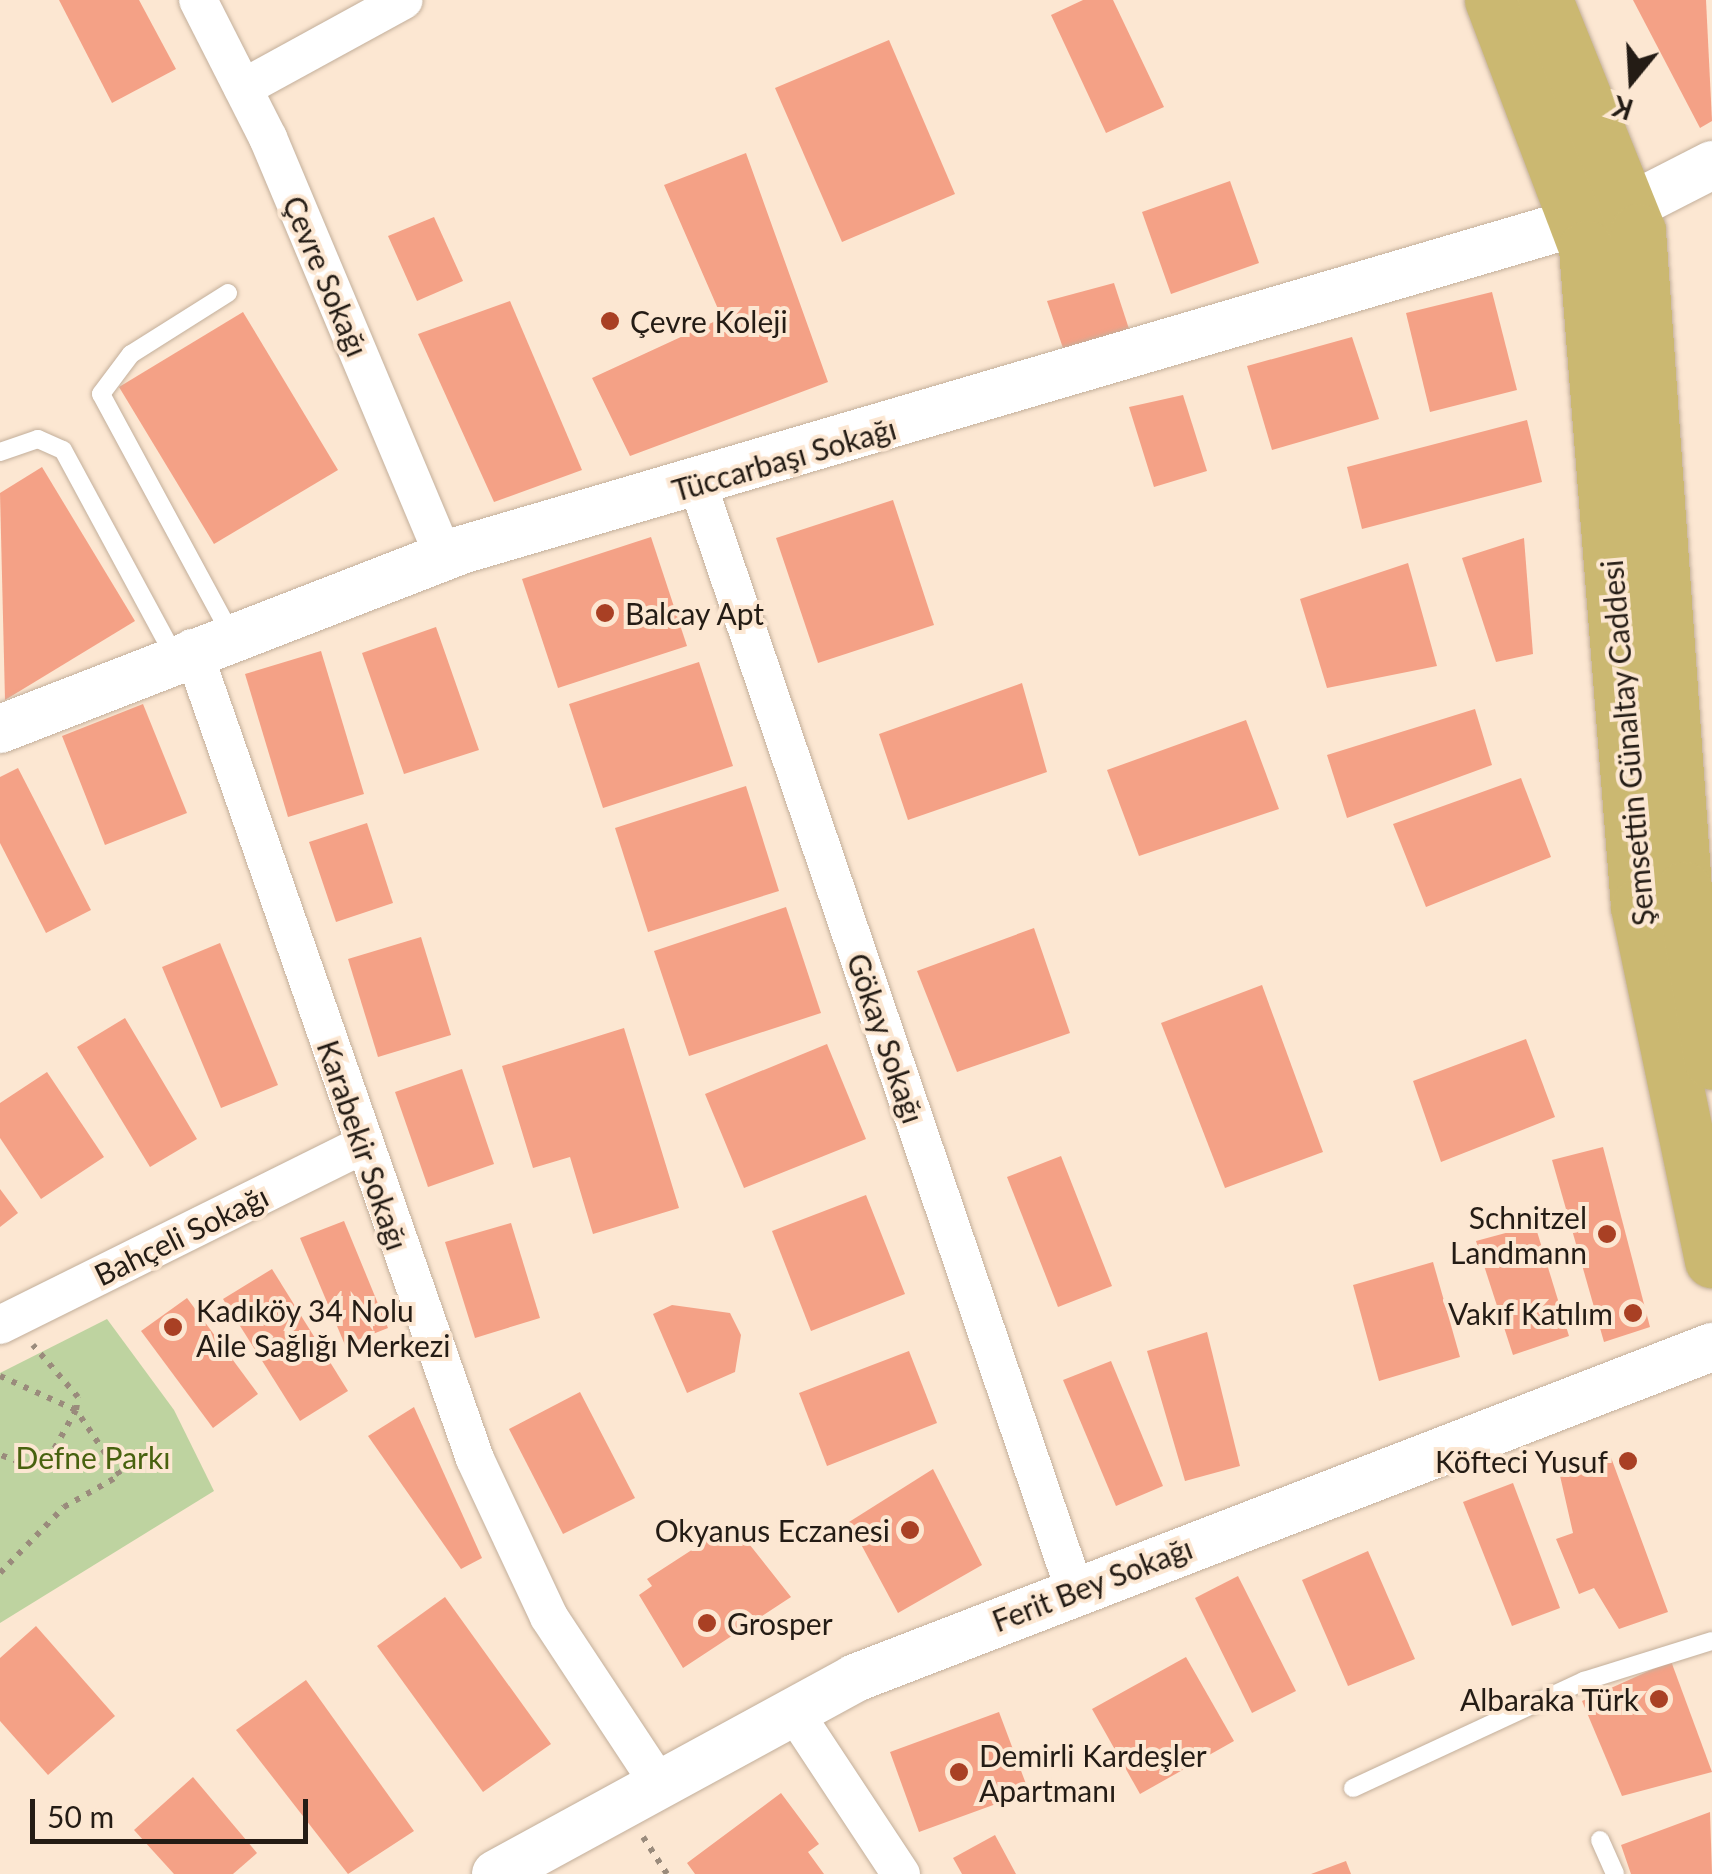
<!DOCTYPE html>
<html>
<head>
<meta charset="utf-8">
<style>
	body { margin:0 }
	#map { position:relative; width:1712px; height:1874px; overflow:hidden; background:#fce7d2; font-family:Lato,sans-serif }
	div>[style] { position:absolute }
	.green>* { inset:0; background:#bed3a0 }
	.building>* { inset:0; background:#f4a186 }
	.path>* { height:6px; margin-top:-3px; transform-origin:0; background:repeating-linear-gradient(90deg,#9a8b7c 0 5px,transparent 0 13px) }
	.roads { filter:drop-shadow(0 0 2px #c3af9b) drop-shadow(0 0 2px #c3af9b) }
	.service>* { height:18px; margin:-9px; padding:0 9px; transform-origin:9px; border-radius:9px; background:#fff }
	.minor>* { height:38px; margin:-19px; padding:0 19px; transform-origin:19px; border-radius:19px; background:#fff }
	.tertiary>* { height:48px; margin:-24px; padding:0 24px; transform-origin:24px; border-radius:24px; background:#fff }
	.primary>* { height:55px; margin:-27.5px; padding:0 27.5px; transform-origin:27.5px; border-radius:27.5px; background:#cbb871 }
	.dots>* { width:28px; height:28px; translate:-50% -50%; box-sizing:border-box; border:5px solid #fce7d2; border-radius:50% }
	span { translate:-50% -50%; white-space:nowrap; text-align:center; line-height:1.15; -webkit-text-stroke:8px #fce7d2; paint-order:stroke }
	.street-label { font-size:30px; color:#241c15 }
	.poi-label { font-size:30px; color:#241c15 }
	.left { translate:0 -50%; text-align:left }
	.right { translate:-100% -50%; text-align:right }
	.park-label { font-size:30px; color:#48620f }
	.north { position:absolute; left:1582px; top:30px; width:100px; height:100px; -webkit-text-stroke:8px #fce7d2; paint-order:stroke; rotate:198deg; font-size:28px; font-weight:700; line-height:40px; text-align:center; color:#241c15 }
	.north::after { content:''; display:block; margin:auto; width:35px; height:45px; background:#241c15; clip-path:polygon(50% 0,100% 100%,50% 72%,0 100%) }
	.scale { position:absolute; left:30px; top:1799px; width:278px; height:45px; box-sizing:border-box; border:5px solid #241c15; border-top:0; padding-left:12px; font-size:30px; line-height:35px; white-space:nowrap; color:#241c15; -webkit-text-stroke:8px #fce7d2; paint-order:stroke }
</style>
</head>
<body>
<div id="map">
	<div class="green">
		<div style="clip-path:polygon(107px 1319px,174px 1410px,214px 1491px,0 1623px,0 1373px)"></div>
	</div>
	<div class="building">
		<div style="clip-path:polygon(59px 0,139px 0,176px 69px,112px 103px)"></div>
		<div style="clip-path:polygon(1083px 0,1113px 0,1164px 107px,1106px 133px,1051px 15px)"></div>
		<div style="clip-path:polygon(1633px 0,1706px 0,1712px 121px,1700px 128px)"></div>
		<div style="clip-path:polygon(889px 40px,955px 194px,842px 242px,775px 88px)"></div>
		<div style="clip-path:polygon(746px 153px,828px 382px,630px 456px,592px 378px,722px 318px,664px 185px)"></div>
		<div style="clip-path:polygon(1230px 181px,1259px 263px,1171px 294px,1142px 212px)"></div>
		<div style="clip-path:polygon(434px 217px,463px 281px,417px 301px,388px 236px)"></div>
		<div style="clip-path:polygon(1114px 283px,1130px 332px,1064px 351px,1047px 301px)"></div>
		<div style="clip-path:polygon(1492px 292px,1517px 390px,1430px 412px,1406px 313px)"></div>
		<div style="clip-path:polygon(510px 301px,582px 470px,494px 502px,418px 334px)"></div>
		<div style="clip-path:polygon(243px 312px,338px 470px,214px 544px,119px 387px)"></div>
		<div style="clip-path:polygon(1352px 337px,1379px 419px,1272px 450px,1247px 366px)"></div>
		<div style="clip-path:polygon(1183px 395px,1207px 471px,1154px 487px,1129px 407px)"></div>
		<div style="clip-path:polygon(1527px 420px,1542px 482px,1362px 529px,1347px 467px)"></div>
		<div style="clip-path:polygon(42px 467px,135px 621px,5px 700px,0 493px)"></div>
		<div style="clip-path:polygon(893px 500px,934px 625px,818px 663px,776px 538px)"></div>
		<div style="clip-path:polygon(651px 537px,687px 646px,558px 688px,522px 579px)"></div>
		<div style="clip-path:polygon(1524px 538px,1533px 654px,1496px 662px,1462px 558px)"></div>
		<div style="clip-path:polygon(1408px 563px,1437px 666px,1327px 688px,1300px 599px)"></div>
		<div style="clip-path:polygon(436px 627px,479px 750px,404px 774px,362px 653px)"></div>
		<div style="clip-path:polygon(321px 651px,364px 794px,288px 817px,245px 674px)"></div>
		<div style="clip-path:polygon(699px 662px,733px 766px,603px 808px,569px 704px)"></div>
		<div style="clip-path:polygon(1022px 683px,1047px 772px,908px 820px,879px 734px)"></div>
		<div style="clip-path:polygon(143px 704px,187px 813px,105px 845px,62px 736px)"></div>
		<div style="clip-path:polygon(1475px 709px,1492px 765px,1347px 818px,1327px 755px)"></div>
		<div style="clip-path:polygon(1246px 720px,1279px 809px,1139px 856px,1107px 770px)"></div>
		<div style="clip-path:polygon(18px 768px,91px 910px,46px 933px,0 843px,0 777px)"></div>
		<div style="clip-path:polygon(1521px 778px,1551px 857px,1426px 907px,1393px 824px)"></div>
		<div style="clip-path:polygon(746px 786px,779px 891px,648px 932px,615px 828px)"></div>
		<div style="clip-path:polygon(367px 823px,393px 903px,336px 922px,309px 842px)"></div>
		<div style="clip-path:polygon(786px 907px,821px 1013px,689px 1056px,654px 951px)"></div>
		<div style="clip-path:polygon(1034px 928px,1070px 1033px,957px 1072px,917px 971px)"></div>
		<div style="clip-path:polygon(421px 937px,451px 1035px,378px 1057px,348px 959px)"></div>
		<div style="clip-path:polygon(220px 943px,278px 1085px,221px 1108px,162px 967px)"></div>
		<div style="clip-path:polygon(1262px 985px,1323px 1152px,1225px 1188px,1161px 1023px)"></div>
		<div style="clip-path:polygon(125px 1018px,197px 1139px,150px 1167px,77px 1047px)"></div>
		<div style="clip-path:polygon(624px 1028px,679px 1208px,593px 1234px,570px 1157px,533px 1168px,502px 1066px)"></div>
		<div style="clip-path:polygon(1526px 1039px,1555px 1117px,1441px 1162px,1413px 1081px)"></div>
		<div style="clip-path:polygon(827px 1044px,866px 1139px,744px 1188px,705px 1094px)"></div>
		<div style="clip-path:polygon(462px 1069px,494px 1164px,428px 1187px,395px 1092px)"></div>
		<div style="clip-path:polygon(47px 1072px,104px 1157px,41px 1199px,0 1138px,0 1103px)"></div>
		<div style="clip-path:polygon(1603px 1147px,1650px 1327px,1604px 1342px,1552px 1160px)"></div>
		<div style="clip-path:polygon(1061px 1156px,1112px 1286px,1058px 1307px,1007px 1177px)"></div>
		<div style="clip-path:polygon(0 1189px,18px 1213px,0 1227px)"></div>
		<div style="clip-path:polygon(866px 1195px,905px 1294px,811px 1331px,772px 1231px)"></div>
		<div style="clip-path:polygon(344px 1221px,388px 1328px,345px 1345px,300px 1238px)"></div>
		<div style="clip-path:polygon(511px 1223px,540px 1318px,475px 1338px,445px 1242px)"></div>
		<div style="clip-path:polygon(1535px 1225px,1569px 1336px,1513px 1355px,1476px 1241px)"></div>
		<div style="clip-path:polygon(1433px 1262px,1460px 1357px,1379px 1381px,1353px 1285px)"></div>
		<div style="clip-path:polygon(272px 1269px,348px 1391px,300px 1421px,223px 1299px)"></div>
		<div style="clip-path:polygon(187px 1298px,258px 1394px,213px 1428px,141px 1331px)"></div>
		<div style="clip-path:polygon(672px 1305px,730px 1313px,741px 1335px,735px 1372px,687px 1393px,653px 1314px)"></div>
		<div style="clip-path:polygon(1207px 1332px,1240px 1466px,1185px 1481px,1147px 1351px)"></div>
		<div style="clip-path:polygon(909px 1351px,937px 1423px,827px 1466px,799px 1393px)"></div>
		<div style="clip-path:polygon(1111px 1361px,1163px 1486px,1116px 1506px,1063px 1380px)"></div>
		<div style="clip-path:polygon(580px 1392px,635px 1498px,563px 1534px,509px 1429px)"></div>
		<div style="clip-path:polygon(414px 1407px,482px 1558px,461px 1569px,368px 1436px)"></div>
		<div style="clip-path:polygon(1609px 1452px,1668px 1612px,1619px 1629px,1594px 1588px,1579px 1594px,1556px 1539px,1573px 1533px,1558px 1467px)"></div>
		<div style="clip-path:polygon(933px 1469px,982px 1565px,898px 1613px,849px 1522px)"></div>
		<div style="clip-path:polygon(1513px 1483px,1560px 1608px,1512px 1626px,1463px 1502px)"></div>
		<div style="clip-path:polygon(738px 1530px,791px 1597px,683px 1668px,639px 1595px,652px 1586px,647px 1579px,721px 1531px,726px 1538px)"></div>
		<div style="clip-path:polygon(1368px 1551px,1415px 1659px,1348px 1686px,1302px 1580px)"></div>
		<div style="clip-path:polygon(1238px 1576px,1296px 1691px,1252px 1713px,1195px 1598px)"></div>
		<div style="clip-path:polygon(445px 1597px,551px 1744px,483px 1792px,377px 1646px)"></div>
		<div style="clip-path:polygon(36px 1626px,115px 1716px,48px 1775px,0 1721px,0 1658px)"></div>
		<div style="clip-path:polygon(1186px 1657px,1234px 1741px,1140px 1794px,1092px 1709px)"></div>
		<div style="clip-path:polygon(1671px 1661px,1712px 1772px,1622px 1796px,1582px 1701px)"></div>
		<div style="clip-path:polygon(306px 1680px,414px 1831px,348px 1874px,236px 1730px)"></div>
		<div style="clip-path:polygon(999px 1712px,1029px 1792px,919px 1832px,890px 1752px)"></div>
		<div style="clip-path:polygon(193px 1777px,257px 1853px,233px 1874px,174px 1874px,134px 1830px)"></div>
		<div style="clip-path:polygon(781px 1793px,819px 1844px,808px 1852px,824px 1874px,695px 1874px,687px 1863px)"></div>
		<div style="clip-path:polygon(1710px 1812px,1712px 1874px,1631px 1874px,1621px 1845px)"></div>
		<div style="clip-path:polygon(995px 1835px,1016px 1874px,962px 1874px,953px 1858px)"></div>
		<div style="clip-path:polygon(1346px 1861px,1351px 1874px,1311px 1874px)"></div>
	</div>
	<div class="path">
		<div style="left:0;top:1376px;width:83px;rotate:24.1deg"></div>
		<div style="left:76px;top:1410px;width:49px;rotate:119.2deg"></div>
		<div style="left:52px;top:1453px;width:25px;rotate:148deg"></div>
		<div style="left:31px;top:1466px;width:33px;rotate:-160deg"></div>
		<div style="left:0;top:1573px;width:92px;rotate:-45.9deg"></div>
		<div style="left:64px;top:1507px;width:64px;rotate:-29.7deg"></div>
		<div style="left:120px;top:1475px;width:78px;rotate:-124.1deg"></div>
		<div style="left:76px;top:1410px;width:13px;rotate:-81deg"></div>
		<div style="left:78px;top:1397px;width:69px;rotate:-130.9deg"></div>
		<div style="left:643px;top:1837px;width:44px;rotate:57deg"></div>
	</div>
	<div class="roads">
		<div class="service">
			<div style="left:228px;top:293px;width:115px;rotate:147.8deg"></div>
			<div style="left:131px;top:354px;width:50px;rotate:126.9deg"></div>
			<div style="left:101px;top:394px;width:273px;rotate:61.6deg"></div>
			<div style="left:0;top:452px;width:40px;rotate:-18.9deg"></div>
			<div style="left:38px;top:439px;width:27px;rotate:24deg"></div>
			<div style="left:63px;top:450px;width:233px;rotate:61.6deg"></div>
			<div style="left:1353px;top:1788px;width:255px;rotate:-24.9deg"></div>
			<div style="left:1584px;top:1681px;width:134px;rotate:-17.4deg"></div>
			<div style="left:1600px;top:1840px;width:37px;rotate:66deg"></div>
		</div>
		<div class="minor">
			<div style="left:198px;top:0;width:155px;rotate:63.1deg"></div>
			<div style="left:268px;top:138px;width:454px;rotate:67.2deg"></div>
			<div style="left:243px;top:88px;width:183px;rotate:-28.7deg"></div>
			<div style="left:698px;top:485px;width:1168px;rotate:71.18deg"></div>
			<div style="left:192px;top:648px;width:859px;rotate:70.76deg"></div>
			<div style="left:475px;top:1459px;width:174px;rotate:64.9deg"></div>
			<div style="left:549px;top:1617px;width:196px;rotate:56.6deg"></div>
			<div style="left:0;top:1325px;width:405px;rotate:-26.4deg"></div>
			<div style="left:792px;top:1709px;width:198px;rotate:56.6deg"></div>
		</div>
		<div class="tertiary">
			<div style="left:0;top:729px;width:495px;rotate:-21.2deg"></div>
			<div style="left:461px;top:550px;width:1220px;rotate:-16.37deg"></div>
			<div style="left:1632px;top:206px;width:90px;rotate:-27.1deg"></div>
			<div style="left:496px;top:1874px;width:409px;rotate:-28.6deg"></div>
			<div style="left:855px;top:1678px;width:919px;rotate:-21.12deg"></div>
		</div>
		<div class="primary">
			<div style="left:1492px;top:0;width:265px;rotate:69.2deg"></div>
			<div style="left:1586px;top:248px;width:660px;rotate:85.48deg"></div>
			<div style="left:1638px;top:906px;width:362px;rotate:78.2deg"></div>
			<div style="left:1545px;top:0;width:249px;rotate:68.1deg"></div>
			<div style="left:1638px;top:231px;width:660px;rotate:86deg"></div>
			<div style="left:1684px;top:889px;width:175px;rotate:80.8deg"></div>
		</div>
	</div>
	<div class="dots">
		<div style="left:610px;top:321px;background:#a94024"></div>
		<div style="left:605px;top:613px;background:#a94024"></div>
		<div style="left:1607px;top:1234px;background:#a94024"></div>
		<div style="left:1633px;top:1313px;background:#a94024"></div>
		<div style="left:173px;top:1327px;background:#a94024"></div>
		<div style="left:1628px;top:1461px;background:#a94024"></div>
		<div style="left:910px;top:1530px;background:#a94024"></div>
		<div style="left:707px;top:1623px;background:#a94024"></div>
		<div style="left:1659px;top:1699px;background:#a94024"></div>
		<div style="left:959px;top:1772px;background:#a94024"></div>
	</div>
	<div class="street-label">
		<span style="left:326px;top:276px;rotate:67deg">Çevre Sokağı</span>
		<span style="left:784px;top:459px;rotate:-16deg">Tüccarbaşı Sokağı</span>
		<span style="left:1627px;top:743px;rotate:-95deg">Şemsettin Günaltay Caddesi</span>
		<span style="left:886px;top:1038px;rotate:71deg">Gökay Sokağı</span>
		<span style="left:363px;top:1145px;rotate:71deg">Karabekir Sokağı</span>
		<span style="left:181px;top:1235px;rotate:-26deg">Bahçeli Sokağı</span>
		<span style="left:1092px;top:1584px;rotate:-21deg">Ferit Bey Sokağı</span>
	</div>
	<div class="poi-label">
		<span class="left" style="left:630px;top:321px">Çevre Koleji</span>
		<span class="left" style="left:625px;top:613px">Balcay Apt</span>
		<span class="right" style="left:1587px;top:1234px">Schnitzel<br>Landmann</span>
		<span class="left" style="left:196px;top:1327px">Kadıköy 34 Nolu<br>Aile Sağlığı Merkezi</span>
		<span class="right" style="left:1613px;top:1313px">Vakıf Katılım</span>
		<span class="right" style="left:1608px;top:1461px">Köfteci Yusuf</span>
		<span class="right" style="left:890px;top:1530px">Okyanus Eczanesi</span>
		<span class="left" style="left:727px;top:1623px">Grosper</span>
		<span class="right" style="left:1639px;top:1699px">Albaraka Türk</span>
		<span class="left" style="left:979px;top:1772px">Demirli Kardeşler<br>Apartmanı</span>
	</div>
	<div class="park-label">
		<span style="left:93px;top:1457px">Defne Parkı</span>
	</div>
	<div class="north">K</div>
	<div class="scale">50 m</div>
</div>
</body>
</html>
